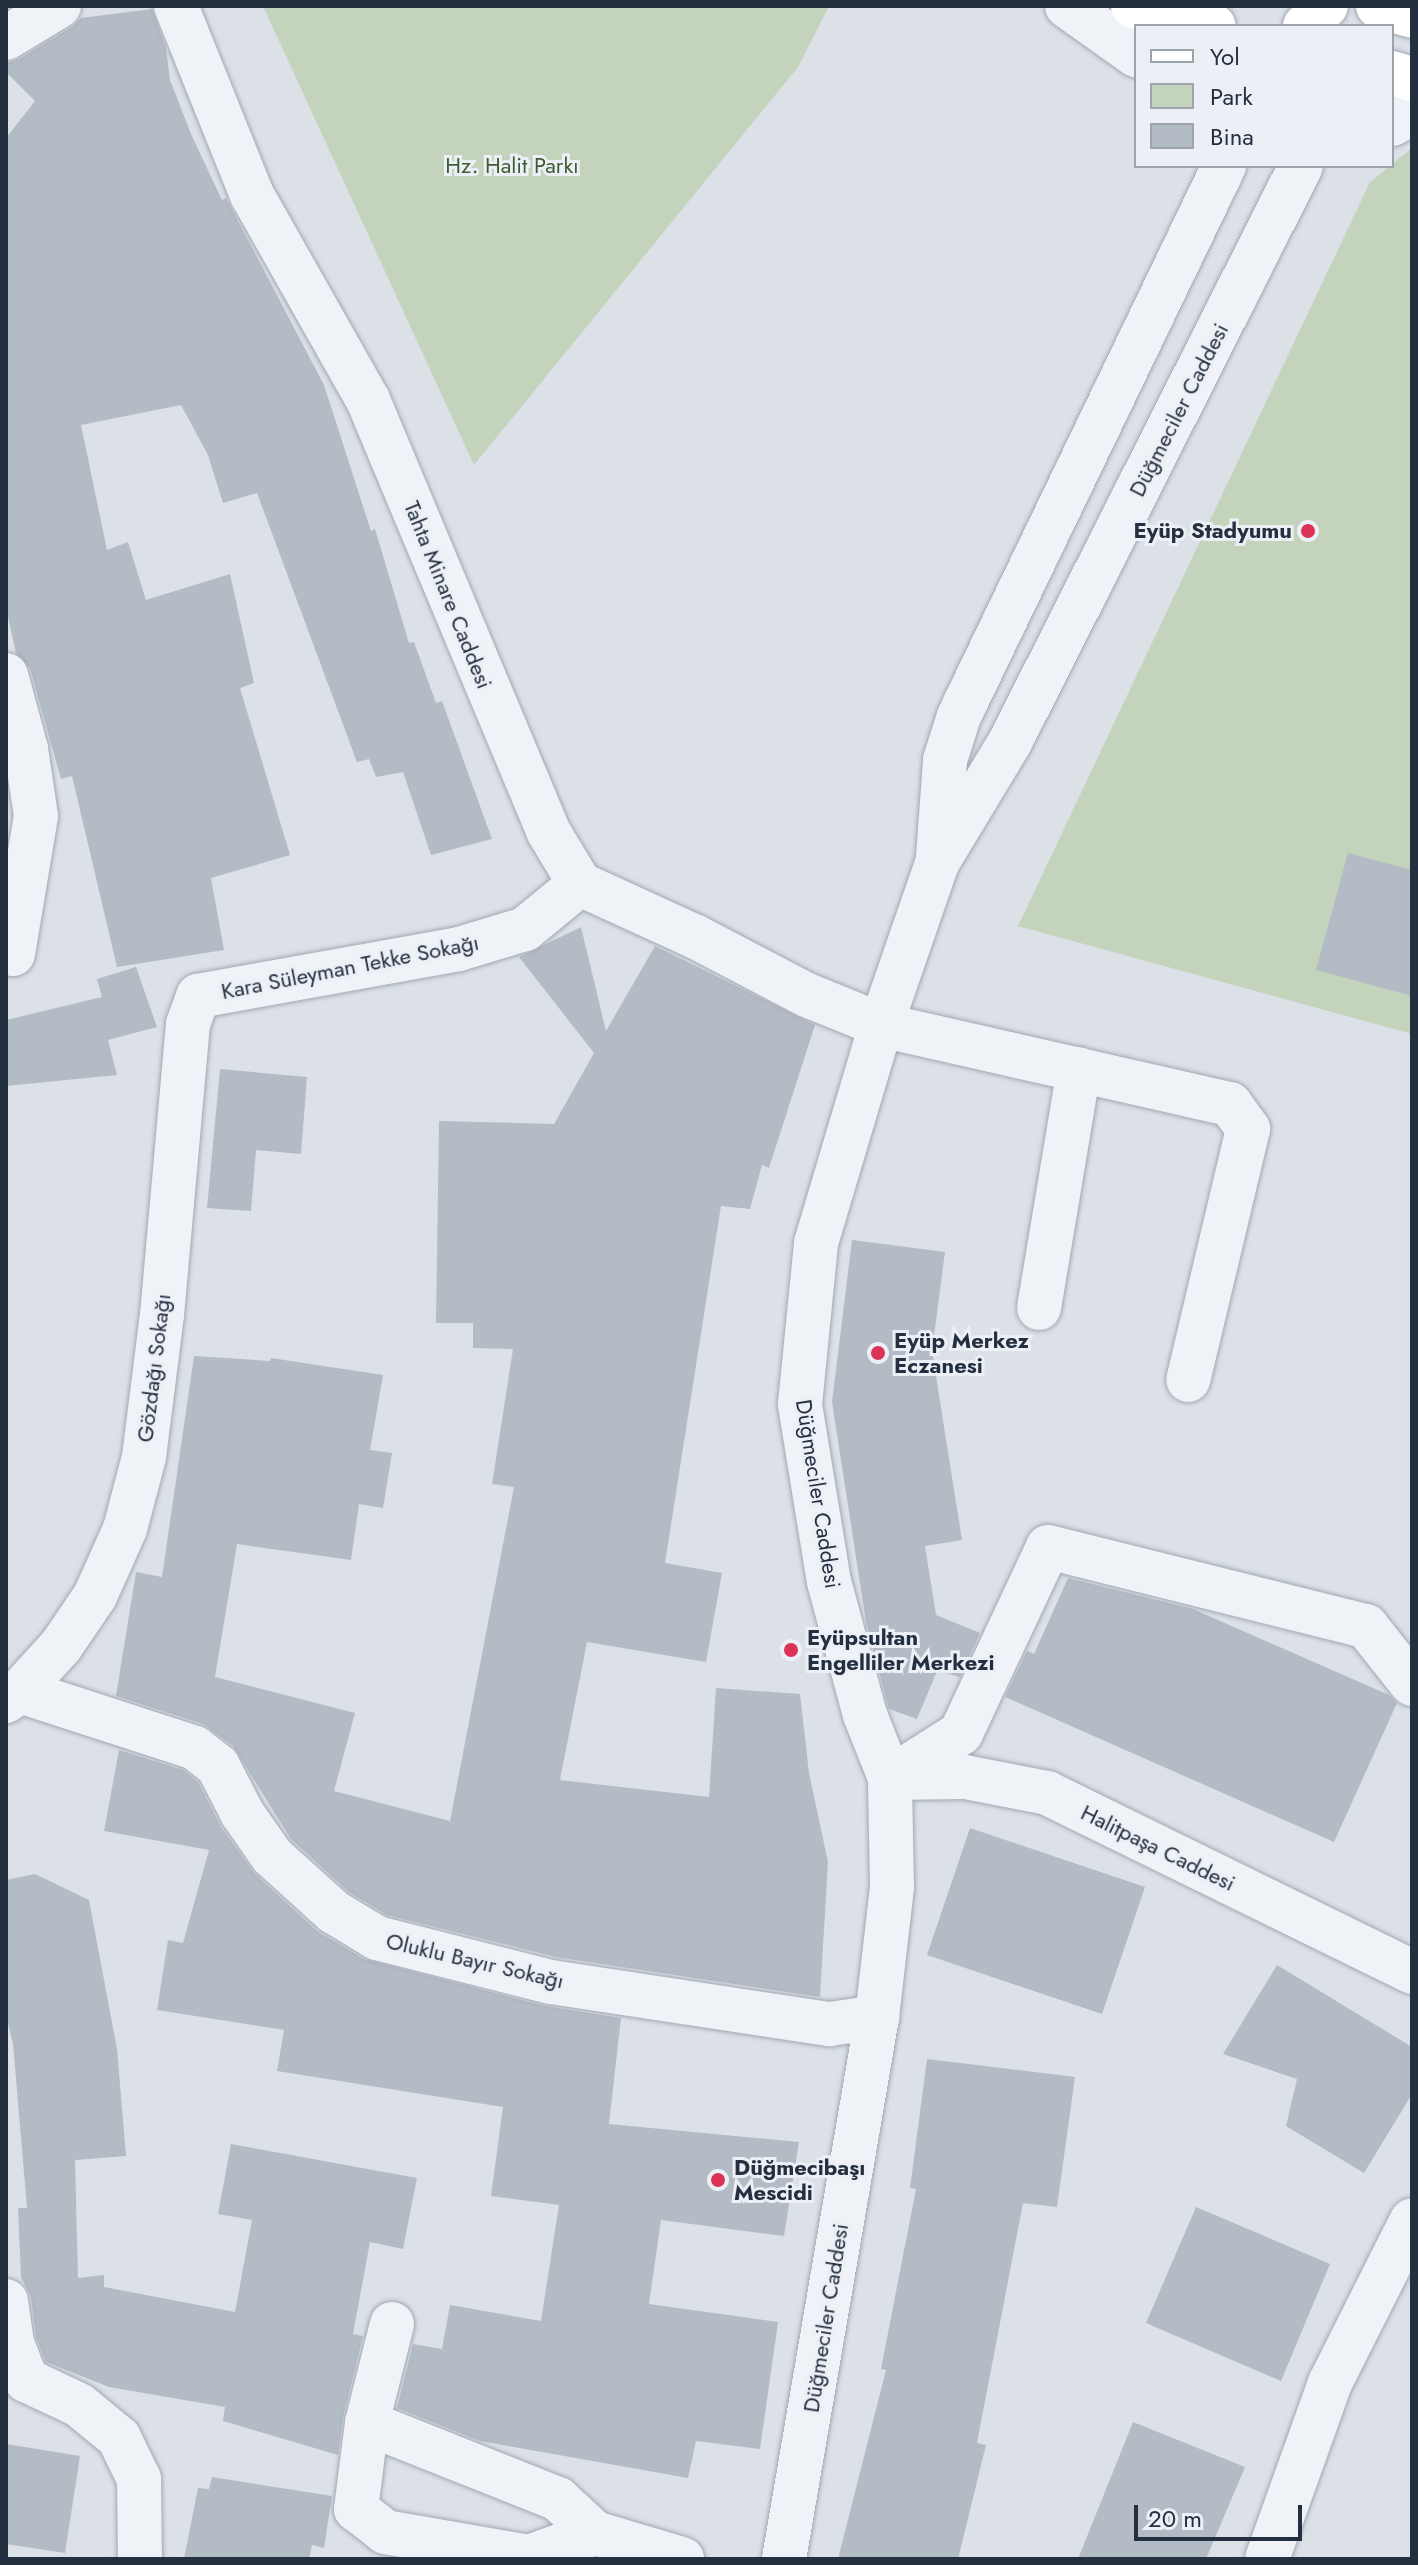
<!DOCTYPE html>
<html>
<head>
<meta charset="utf-8">
<style>
	body { margin:0 }
	#map { position:relative; width:1418px; height:2565px; overflow:hidden; background:#dce1e8; font-family:Jost,sans-serif }
	div>[style] { position:absolute }
	.green>* { inset:0; background:#c3d3bc }
	.building>* { inset:0; background:#b3bbc5 }
	.roads { filter:drop-shadow(0 0 2px #a1a8b2) drop-shadow(0 0 2px #a1a8b2) }
	.minor>* { height:44px; margin:-22px; padding:0 22px; transform-origin:22px; border-radius:22px; background:#eff2f6 }
	.major>* { height:44px; margin:-22px; padding:0 22px; transform-origin:22px; border-radius:22px; background:#fff }
	.dots>* { width:22px; height:22px; translate:-50% -50%; box-sizing:border-box; border:4px solid #ecf0f6; border-radius:50% }
	span { translate:-50% -50%; white-space:nowrap; text-align:center; line-height:1.15; -webkit-text-stroke:6px #ecf0f6; paint-order:stroke }
	.park-label { font-size:22px; color:#3b5d30 }
	.street-label { font-size:22px; color:#243040 }
	.poi-label { font-size:22px; color:#243040; font-weight:700 }
	.right { translate:-100% -50%; text-align:right }
	.left { translate:0 -50%; text-align:left }
	.frame { position:absolute; inset:0; border:8px solid #243040; pointer-events:none }
	.legend { position:absolute; left:1134px; top:24px; width:260px; height:144px; box-sizing:border-box; background:#ecf0f6; border:2px solid #9ca3ad; margin:0; padding:10px 14px; list-style:none; font-size:24px; color:#243040 }
	.legend li { display:flex; align-items:center; gap:16px; height:40px }
	.legend b { width:40px; border:2px solid #9ca3ad }
	.scale { position:absolute; left:1134px; top:2505px; width:168px; height:36px; box-sizing:border-box; border:4px solid #243040; border-top:0; padding-left:10px; font-size:24px; line-height:28px; white-space:nowrap; color:#243040; -webkit-text-stroke:6px #ecf0f6; paint-order:stroke }
</style>
</head>
<body>
<div id="map">
	<div class="green">
		<div style="clip-path:polygon(263px 6px,829px 6px,798px 67px,474px 465px)"></div>
		<div style="clip-path:polygon(1412px 148px,1412px 1034px,1018px 926px,1370px 182px)"></div>
	</div>
	<div class="building">
		<div style="clip-path:polygon(152px 9px,166px 48px,170px 80px,191px 134px,222px 200px,226px 198px,324px 385px,371px 531px,375px 529px,409px 643px,414px 642px,436px 703px,442px 701px,492px 839px,431px 855px,403px 772px,376px 777px,369px 759px,357px 762px,257px 493px,223px 503px,208px 455px,181px 405px,81px 425px,107px 550px,128px 542px,146px 600px,230px 574px,254px 683px,240px 688px,290px 855px,211px 878px,224px 950px,117px 967px,72px 776px,61px 779px,30px 668px,16px 653px,6px 608px,6px 138px,35px 101px,6px 72px,6px 63px,19px 59px,72px 27px,81px 18px)"></div>
		<div style="clip-path:polygon(1348px 853px,1412px 870px,1412px 996px,1316px 970px)"></div>
		<div style="clip-path:polygon(581px 927px,606px 1031px,655px 946px,815px 1025px,769px 1168px,762px 1165px,750px 1209px,721px 1206px,665px 1563px,722px 1573px,706px 1662px,587px 1642px,560px 1780px,709px 1797px,716px 1688px,800px 1694px,809px 1773px,828px 1862px,820px 1997px,556px 1957px,387px 1915px,349px 1892px,291px 1839px,233px 1746px,203px 1724px,116px 1696px,136px 1572px,162px 1577px,194px 1356px,270px 1361px,271px 1358px,383px 1375px,370px 1450px,392px 1453px,383px 1508px,359px 1504px,351px 1560px,237px 1544px,215px 1677px,355px 1713px,334px 1791px,450px 1821px,514px 1487px,492px 1484px,513px 1349px,473px 1348px,473px 1323px,436px 1323px,439px 1121px,554px 1124px,594px 1053px,519px 957px)"></div>
		<div style="clip-path:polygon(136px 967px,157px 1027px,108px 1040px,117px 1075px,6px 1086px,6px 1020px,102px 997px,97px 979px)"></div>
		<div style="clip-path:polygon(220px 1069px,307px 1077px,301px 1154px,256px 1150px,251px 1211px,207px 1208px)"></div>
		<div style="clip-path:polygon(852px 1240px,945px 1252px,932px 1351px,962px 1540px,925px 1546px,936px 1615px,980px 1633px,960px 1677px,937px 1671px,917px 1719px,889px 1709px,866px 1622px,832px 1402px)"></div>
		<div style="clip-path:polygon(1068px 1578px,1193px 1609px,1389px 1695px,1397px 1703px,1334px 1842px,1005px 1697px,1027px 1651px,1034px 1654px)"></div>
		<div style="clip-path:polygon(119px 1750px,183px 1770px,198px 1782px,221px 1827px,255px 1874px,317px 1931px,364px 1959px,545px 2006px,621px 2018px,609px 2124px,799px 2142px,784px 2236px,661px 2220px,649px 2304px,778px 2322px,760px 2449px,696px 2441px,688px 2478px,480px 2441px,397px 2408px,413px 2344px,442px 2349px,450px 2305px,541px 2321px,559px 2205px,491px 2196px,503px 2107px,277px 2071px,284px 2030px,157px 2010px,168px 1940px,183px 1943px,209px 1850px,104px 1831px)"></div>
		<div style="clip-path:polygon(970px 1828px,1145px 1887px,1102px 2014px,927px 1955px)"></div>
		<div style="clip-path:polygon(35px 1874px,89px 1900px,117px 2049px,126px 2156px,75px 2160px,78px 2278px,104px 2275px,104px 2287px,235px 2312px,252px 2220px,218px 2214px,231px 2144px,417px 2178px,403px 2249px,370px 2242px,353px 2334px,363px 2336px,343px 2417px,338px 2455px,223px 2421px,225px 2407px,109px 2387px,46px 2362px,36px 2337px,31px 2297px,21px 2277px,18px 2208px,27px 2208px,13px 2044px,6px 2015px,6px 1880px)"></div>
		<div style="clip-path:polygon(1277px 1965px,1412px 2047px,1412px 2094px,1364px 2173px,1286px 2126px,1297px 2079px,1223px 2054px)"></div>
		<div style="clip-path:polygon(927px 2059px,1075px 2077px,1057px 2207px,1023px 2203px,977px 2443px,986px 2445px,958px 2559px,838px 2559px,886px 2370px,881px 2369px,916px 2189px,910px 2188px)"></div>
		<div style="clip-path:polygon(1196px 2207px,1330px 2264px,1281px 2381px,1146px 2323px)"></div>
		<div style="clip-path:polygon(1133px 2422px,1245px 2467px,1206px 2559px,1078px 2559px)"></div>
		<div style="clip-path:polygon(6px 2444px,80px 2456px,65px 2553px,6px 2544px)"></div>
		<div style="clip-path:polygon(212px 2477px,332px 2496px,324px 2548px,312px 2545px,309px 2559px,184px 2559px,198px 2488px,209px 2489px)"></div>
	</div>
	<div class="roads">
		<div class="minor">
			<div style="left:176px;top:6px;width:204px;rotate:68.1deg"></div>
			<div style="left:252px;top:195px;width:236px;rotate:60.5deg"></div>
			<div style="left:368px;top:400px;width:467px;rotate:67.3deg"></div>
			<div style="left:548px;top:831px;width:62px;rotate:58.9deg"></div>
			<div style="left:580px;top:884px;width:128px;rotate:24.6deg"></div>
			<div style="left:696px;top:937px;width:125px;rotate:27.6deg"></div>
			<div style="left:807px;top:995px;width:80px;rotate:22.1deg"></div>
			<div style="left:881px;top:1025px;width:358px;rotate:12.8deg"></div>
			<div style="left:1230px;top:1104px;width:31px;rotate:54deg"></div>
			<div style="left:1248px;top:1129px;width:258px;rotate:103.4deg"></div>
			<div style="left:1067px;top:6px;width:85px;rotate:35.4deg"></div>
			<div style="left:6px;top:38px;width:62px;rotate:-31.1deg"></div>
			<div style="left:1392px;top:124px;width:23px;rotate:-29deg"></div>
			<div style="left:6px;top:675px;width:77px;rotate:74.9deg"></div>
			<div style="left:26px;top:749px;width:68px;rotate:81.5deg"></div>
			<div style="left:36px;top:816px;width:140px;rotate:99.5deg"></div>
			<div style="left:938px;top:856px;width:96px;rotate:-85.8deg"></div>
			<div style="left:945px;top:760px;width:46px;rotate:-72.3deg"></div>
			<div style="left:959px;top:716px;width:611px;rotate:-64.27deg"></div>
			<div style="left:1039px;top:1308px;width:242px;rotate:-80.5deg"></div>
			<div style="left:20px;top:1691px;width:184px;rotate:18deg"></div>
			<div style="left:195px;top:1748px;width:29px;rotate:38deg"></div>
			<div style="left:218px;top:1766px;width:53px;rotate:62.9deg"></div>
			<div style="left:242px;top:1813px;width:52px;rotate:55.1deg"></div>
			<div style="left:272px;top:1856px;width:84px;rotate:42.1deg"></div>
			<div style="left:334px;top:1912px;width:50px;rotate:31.2deg"></div>
			<div style="left:377px;top:1938px;width:179px;rotate:14.2deg"></div>
			<div style="left:551px;top:1982px;width:282px;rotate:8.6deg"></div>
			<div style="left:830px;top:2024px;width:48px;rotate:-8.5deg"></div>
			<div style="left:6px;top:1701px;width:17px;rotate:-36deg"></div>
			<div style="left:20px;top:1691px;width:61px;rotate:-47.7deg"></div>
			<div style="left:61px;top:1646px;width:60px;rotate:-55.8deg"></div>
			<div style="left:95px;top:1596px;width:73px;rotate:-65.9deg"></div>
			<div style="left:125px;top:1529px;width:74px;rotate:-75.2deg"></div>
			<div style="left:144px;top:1457px;width:143px;rotate:-82.8deg"></div>
			<div style="left:162px;top:1315px;width:292px;rotate:-84.9deg"></div>
			<div style="left:188px;top:1024px;width:30px;rotate:-70deg"></div>
			<div style="left:198px;top:996px;width:265px;rotate:-10.2deg"></div>
			<div style="left:459px;top:949px;width:69px;rotate:-16.9deg"></div>
			<div style="left:525px;top:929px;width:71px;rotate:-39.3deg"></div>
			<div style="left:890px;top:1778px;width:84px;rotate:-32.4deg"></div>
			<div style="left:961px;top:1733px;width:205px;rotate:-64.9deg"></div>
			<div style="left:1048px;top:1547px;width:328px;rotate:14deg"></div>
			<div style="left:1366px;top:1626px;width:74px;rotate:51.6deg"></div>
			<div style="left:890px;top:1778px;width:75px;rotate:-0.8deg"></div>
			<div style="left:965px;top:1777px;width:84px;rotate:11deg"></div>
			<div style="left:1047px;top:1793px;width:407px;rotate:26.1deg"></div>
			<div style="left:6px;top:2301px;width:42px;rotate:81.9deg"></div>
			<div style="left:12px;top:2343px;width:40px;rotate:69deg"></div>
			<div style="left:26px;top:2380px;width:59px;rotate:25.3deg"></div>
			<div style="left:79px;top:2405px;width:52px;rotate:39.5deg"></div>
			<div style="left:119px;top:2438px;width:46px;rotate:64deg"></div>
			<div style="left:139px;top:2479px;width:80px;rotate:89.3deg"></div>
			<div style="left:392px;top:2324px;width:102px;rotate:104.2deg"></div>
			<div style="left:367px;top:2423px;width:87px;rotate:97.3deg"></div>
			<div style="left:356px;top:2509px;width:37px;rotate:38deg"></div>
			<div style="left:385px;top:2532px;width:146px;rotate:9.8deg"></div>
			<div style="left:529px;top:2557px;width:70px;rotate:-20deg"></div>
			<div style="left:595px;top:2533px;width:91px;rotate:16.6deg"></div>
			<div style="left:367px;top:2423px;width:206px;rotate:21.7deg"></div>
			<div style="left:558px;top:2499px;width:50px;rotate:42.6deg"></div>
			<div style="left:784px;top:2559px;width:550px;rotate:-80.26deg"></div>
			<div style="left:877px;top:2017px;width:131px;rotate:-83.4deg"></div>
			<div style="left:892px;top:1887px;width:109px;rotate:-91.1deg"></div>
			<div style="left:890px;top:1778px;width:68px;rotate:-111.6deg"></div>
			<div style="left:865px;top:1715px;width:138px;rotate:-105.1deg"></div>
			<div style="left:829px;top:1582px;width:180px;rotate:-99.3deg"></div>
			<div style="left:800px;top:1404px;width:162px;rotate:-84.3deg"></div>
			<div style="left:816px;top:1243px;width:227px;rotate:-73.4deg"></div>
			<div style="left:881px;top:1025px;width:171px;rotate:-70.9deg"></div>
			<div style="left:937px;top:863px;width:141px;rotate:-58.9deg"></div>
			<div style="left:1010px;top:742px;width:645px;rotate:-63.2deg"></div>
			<div style="left:1267px;top:2559px;width:187px;rotate:-70.3deg"></div>
			<div style="left:1330px;top:2383px;width:182px;rotate:-63.3deg"></div>
		</div>
		<div class="major">
			<div style="left:1133px;top:6px;width:83px;rotate:13.9deg"></div>
			<div style="left:1378px;top:6px;width:35px;rotate:16deg"></div>
			<div style="left:1305px;top:26px;width:29px;rotate:-44deg"></div>
			<div style="left:1392px;top:73px;width:21px;rotate:17deg"></div>
		</div>
	</div>
	<div class="dots">
		<div style="left:1308px;top:531px;background:#db3355"></div>
		<div style="left:878px;top:1353px;background:#db3355"></div>
		<div style="left:791px;top:1650px;background:#db3355"></div>
		<div style="left:718px;top:2180px;background:#db3355"></div>
	</div>
	<div class="park-label">
		<span style="left:512px;top:166px">Hz. Halit Parkı</span>
	</div>
	<div class="street-label">
		<span style="left:1179px;top:410px;rotate:-63deg">Düğmeciler Caddesi</span>
		<span style="left:448px;top:595px;rotate:68deg">Tahta Minare Caddesi</span>
		<span style="left:350px;top:967px;rotate:-11deg">Kara Süleyman Tekke Sokağı</span>
		<span style="left:154px;top:1368px;rotate:-83deg">Gözdağı Sokağı</span>
		<span style="left:818px;top:1494px;rotate:81deg">Düğmeciler Caddesi</span>
		<span style="left:1158px;top:1848px;rotate:26deg">Halitpaşa Caddesi</span>
		<span style="left:475px;top:1961px;rotate:13deg">Oluklu Bayır Sokağı</span>
		<span style="left:826px;top:2318px;rotate:-81deg">Düğmeciler Caddesi</span>
	</div>
	<div class="poi-label">
		<span class="right" style="left:1292px;top:531px">Eyüp Stadyumu</span>
		<span class="left" style="left:894px;top:1353px">Eyüp Merkez<br>Eczanesi</span>
		<span class="left" style="left:807px;top:1650px">Eyüpsultan<br>Engelliler Merkezi</span>
		<span class="left" style="left:734px;top:2180px">Düğmecibaşı<br>Mescidi</span>
	</div>
	<div class="frame"></div>
	<ul class="legend">
	<li><b style="height:10px;background:#fff"></b>Yol</li>
	<li><b style="height:22px;background:#c3d3bc"></b>Park</li>
	<li><b style="height:22px;background:#b3bbc5"></b>Bina</li>
	</ul>
	<div class="scale">20 m</div>
</div>
</body>
</html>
